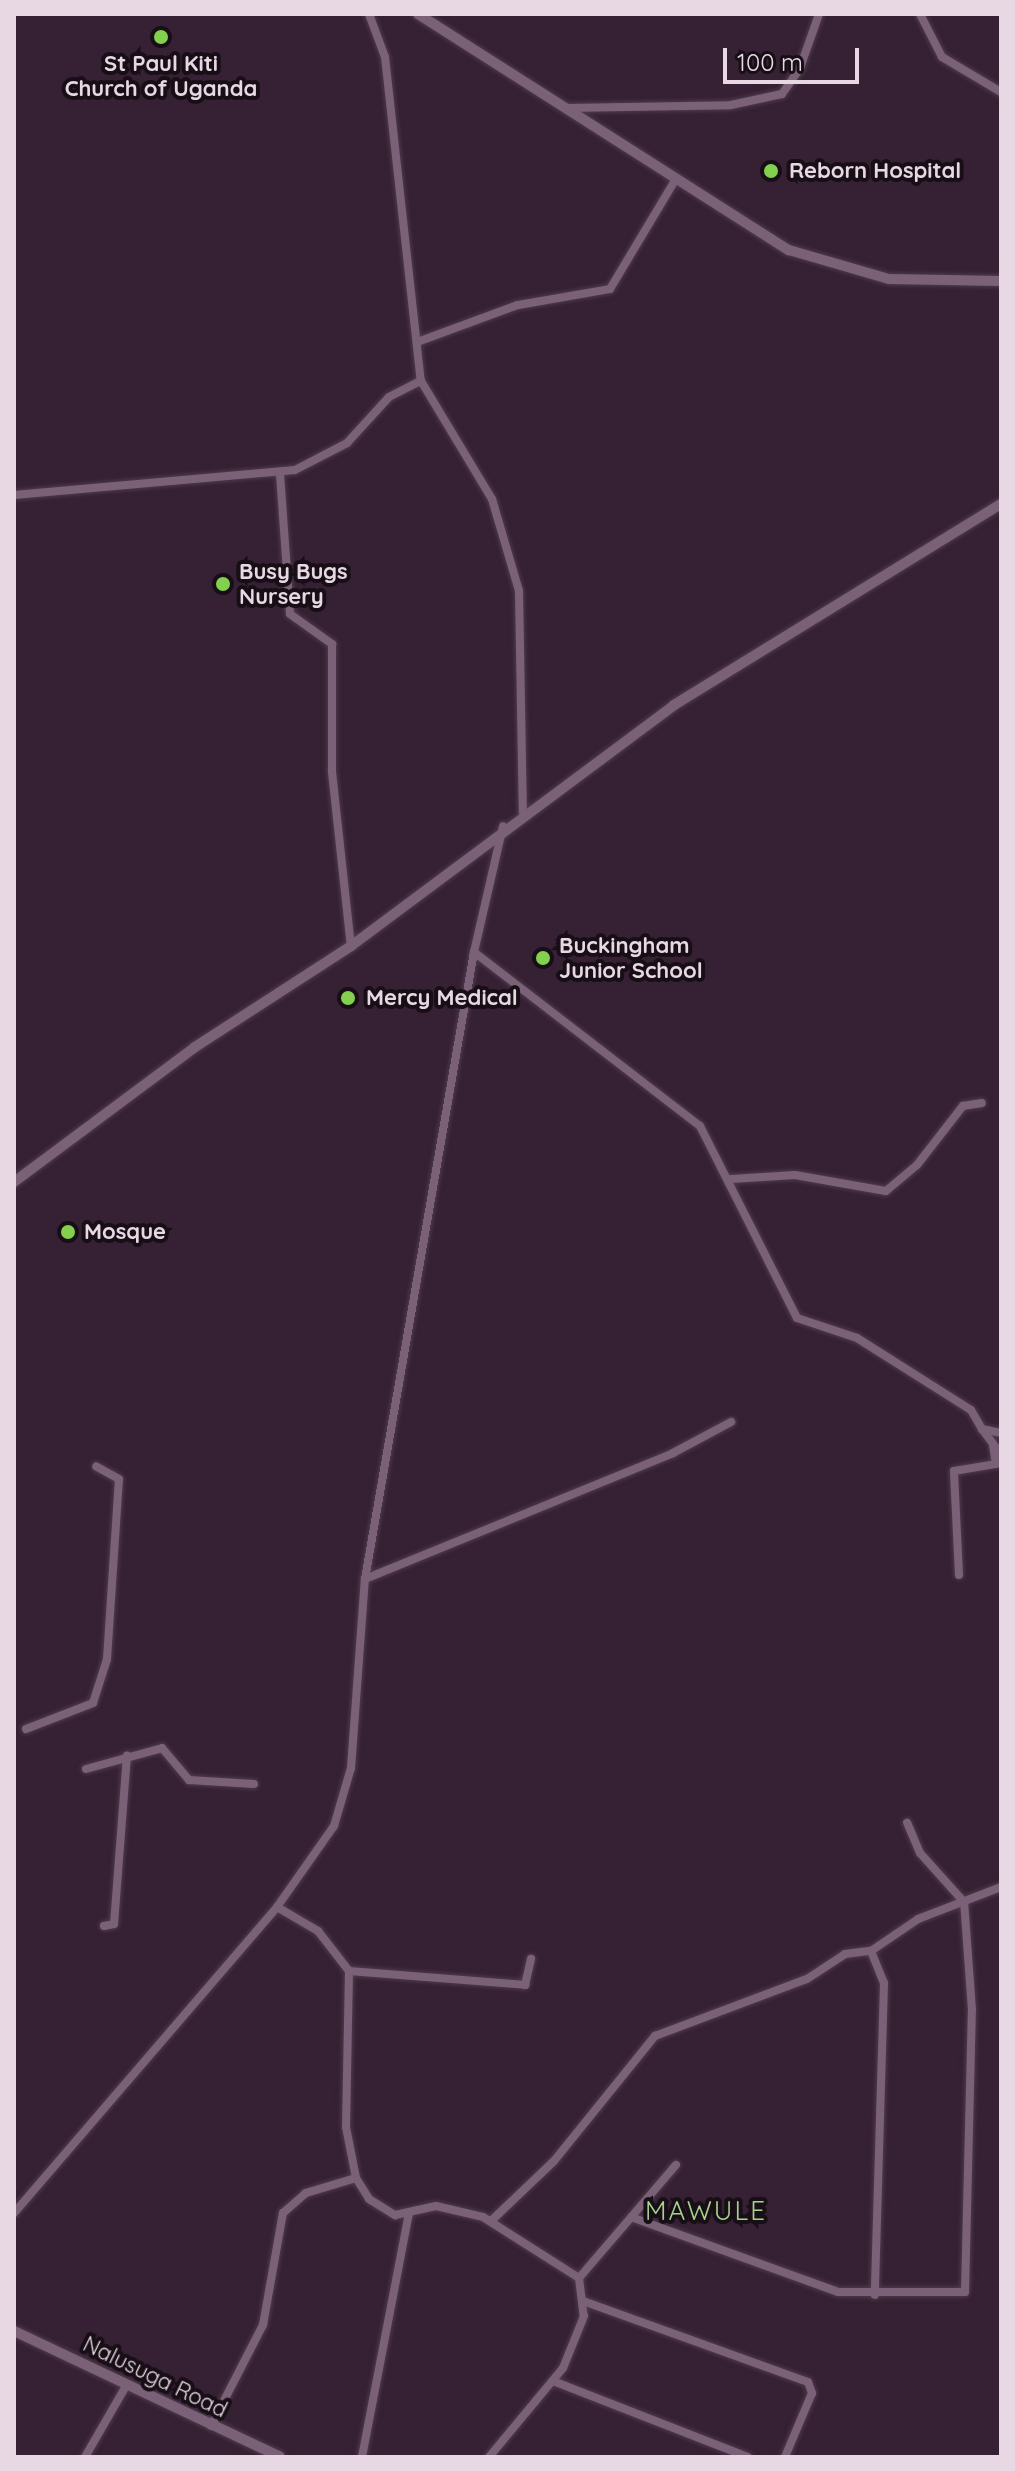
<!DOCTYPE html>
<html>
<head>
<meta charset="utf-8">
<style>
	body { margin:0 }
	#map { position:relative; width:1015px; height:2471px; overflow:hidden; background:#362033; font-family:Quicksand,sans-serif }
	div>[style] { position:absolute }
	.roads { filter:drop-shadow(0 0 2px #4d3b4b) drop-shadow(0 0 2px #4d3b4b) }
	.minor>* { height:8px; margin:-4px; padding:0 4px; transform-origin:4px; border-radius:4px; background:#7b6177 }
	.tertiary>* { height:10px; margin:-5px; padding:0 5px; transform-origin:5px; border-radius:5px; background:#7b6177 }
	.dots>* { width:22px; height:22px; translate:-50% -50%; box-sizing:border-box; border:4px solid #180e16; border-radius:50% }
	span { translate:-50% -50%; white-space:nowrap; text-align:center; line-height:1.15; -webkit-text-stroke:8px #180e16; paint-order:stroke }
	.poi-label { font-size:22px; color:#e7d8e4; font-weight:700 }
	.left { translate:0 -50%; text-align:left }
	.street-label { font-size:22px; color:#e7d8e4 }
	.quarter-label { font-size:26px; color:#a7d28f; letter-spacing:2px }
	.frame { position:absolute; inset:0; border:16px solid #e7d8e4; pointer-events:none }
	.scale { position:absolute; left:723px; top:48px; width:136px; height:36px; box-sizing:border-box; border:4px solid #e7d8e4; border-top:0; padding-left:10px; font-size:24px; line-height:28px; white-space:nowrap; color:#e7d8e4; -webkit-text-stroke:6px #180e16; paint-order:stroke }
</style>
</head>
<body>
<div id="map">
	<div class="roads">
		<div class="minor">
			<div style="left:369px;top:14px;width:46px;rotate:69.6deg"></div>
			<div style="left:385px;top:57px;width:326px;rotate:83.7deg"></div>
			<div style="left:421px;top:381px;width:138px;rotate:59deg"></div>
			<div style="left:492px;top:499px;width:96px;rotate:73.6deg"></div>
			<div style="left:519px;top:591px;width:221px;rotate:89deg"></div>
			<div style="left:920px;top:14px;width:48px;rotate:62.9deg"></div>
			<div style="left:942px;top:57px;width:69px;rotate:30.7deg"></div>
			<div style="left:567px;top:108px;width:164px;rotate:-1deg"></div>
			<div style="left:731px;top:105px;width:52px;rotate:-12.2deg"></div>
			<div style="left:782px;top:94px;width:32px;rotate:-55deg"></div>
			<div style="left:800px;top:68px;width:57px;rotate:-70.6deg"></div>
			<div style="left:420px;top:341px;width:104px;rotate:-20.2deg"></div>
			<div style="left:518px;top:305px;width:93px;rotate:-9.9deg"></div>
			<div style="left:610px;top:289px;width:125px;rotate:-59.1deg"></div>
			<div style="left:280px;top:474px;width:140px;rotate:85.9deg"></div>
			<div style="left:290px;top:614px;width:52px;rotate:35.5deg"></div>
			<div style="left:332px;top:644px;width:128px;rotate:90deg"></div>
			<div style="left:332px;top:772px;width:175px;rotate:83.8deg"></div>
			<div style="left:14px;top:495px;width:282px;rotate:-5.1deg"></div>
			<div style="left:295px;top:470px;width:59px;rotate:-27.4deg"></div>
			<div style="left:347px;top:443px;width:62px;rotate:-47.6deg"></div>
			<div style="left:389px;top:397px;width:36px;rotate:-27deg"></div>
			<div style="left:474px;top:952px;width:285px;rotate:37.6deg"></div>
			<div style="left:700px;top:1126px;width:215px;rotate:63.2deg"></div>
			<div style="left:797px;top:1318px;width:63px;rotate:18.4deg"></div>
			<div style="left:857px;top:1338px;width:135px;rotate:32.3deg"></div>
			<div style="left:971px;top:1410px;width:22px;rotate:60deg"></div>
			<div style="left:982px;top:1429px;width:19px;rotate:12deg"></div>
			<div style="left:731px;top:1179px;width:64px;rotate:-3.6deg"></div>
			<div style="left:795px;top:1175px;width:92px;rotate:10deg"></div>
			<div style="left:886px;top:1191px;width:40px;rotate:-40deg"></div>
			<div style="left:917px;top:1165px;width:75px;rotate:-52.1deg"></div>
			<div style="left:963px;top:1106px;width:19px;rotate:-9deg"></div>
			<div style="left:982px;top:1429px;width:31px;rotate:53deg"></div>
			<div style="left:959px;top:1575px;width:104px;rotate:-92.8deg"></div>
			<div style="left:954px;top:1471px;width:43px;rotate:-9.5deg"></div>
			<div style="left:996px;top:1464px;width:18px;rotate:-99deg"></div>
			<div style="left:365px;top:1579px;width:333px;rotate:-22.2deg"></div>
			<div style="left:673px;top:1453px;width:66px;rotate:-28.1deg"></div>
			<div style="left:26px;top:1729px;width:72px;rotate:-21.2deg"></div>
			<div style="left:93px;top:1703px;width:46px;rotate:-72.3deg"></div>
			<div style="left:107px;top:1659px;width:180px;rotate:-86.2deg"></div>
			<div style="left:119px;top:1479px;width:26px;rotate:-151deg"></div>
			<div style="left:86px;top:1769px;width:79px;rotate:-15.4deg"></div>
			<div style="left:162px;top:1748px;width:42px;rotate:49.8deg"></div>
			<div style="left:189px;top:1780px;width:65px;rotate:3.5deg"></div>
			<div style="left:277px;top:1907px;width:48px;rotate:30.3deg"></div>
			<div style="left:318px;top:1931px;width:51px;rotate:52.2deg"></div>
			<div style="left:349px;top:1971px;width:156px;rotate:91.1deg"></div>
			<div style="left:346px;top:2127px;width:52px;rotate:78.9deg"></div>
			<div style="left:356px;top:2178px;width:25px;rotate:58deg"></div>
			<div style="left:369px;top:2199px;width:31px;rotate:32deg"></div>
			<div style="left:395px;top:2215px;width:42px;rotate:-12.4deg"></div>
			<div style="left:436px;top:2206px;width:48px;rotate:13.2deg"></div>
			<div style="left:483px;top:2217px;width:114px;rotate:32.4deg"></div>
			<div style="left:579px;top:2278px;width:38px;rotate:83deg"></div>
			<div style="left:584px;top:2316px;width:56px;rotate:112deg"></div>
			<div style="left:563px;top:2368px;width:116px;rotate:129.7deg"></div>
			<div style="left:104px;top:1926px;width:10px;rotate:-11deg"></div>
			<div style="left:114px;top:1924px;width:169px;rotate:-85.6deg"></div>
			<div style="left:871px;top:1951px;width:35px;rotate:68deg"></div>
			<div style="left:884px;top:1983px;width:312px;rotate:91.7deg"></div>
			<div style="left:349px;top:1971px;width:177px;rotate:4.5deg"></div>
			<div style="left:525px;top:1985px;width:27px;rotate:-77deg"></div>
			<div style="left:14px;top:2213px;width:403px;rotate:-49.3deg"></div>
			<div style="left:277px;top:1907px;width:99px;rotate:-54.9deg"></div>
			<div style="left:334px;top:1826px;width:60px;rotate:-73.7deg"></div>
			<div style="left:351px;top:1768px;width:190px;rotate:-85.8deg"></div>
			<div style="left:365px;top:1579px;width:636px;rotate:-80.14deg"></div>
			<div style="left:474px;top:952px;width:129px;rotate:-77deg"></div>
			<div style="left:631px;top:2217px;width:220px;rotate:19.9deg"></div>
			<div style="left:838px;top:2292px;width:127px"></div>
			<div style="left:965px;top:2292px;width:282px;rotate:-88.6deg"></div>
			<div style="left:972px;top:2010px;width:108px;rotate:-94.2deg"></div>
			<div style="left:964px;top:1902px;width:66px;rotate:-131.9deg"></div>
			<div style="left:920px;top:1853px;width:33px;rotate:-113deg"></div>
			<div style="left:491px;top:2221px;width:87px;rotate:-43.6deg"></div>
			<div style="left:554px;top:2161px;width:161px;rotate:-51.1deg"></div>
			<div style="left:655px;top:2036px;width:162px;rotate:-20.6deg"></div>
			<div style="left:807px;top:1979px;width:45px;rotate:-33.3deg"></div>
			<div style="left:845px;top:1954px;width:26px;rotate:-7deg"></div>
			<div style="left:871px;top:1951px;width:57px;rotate:-34.2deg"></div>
			<div style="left:918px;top:1919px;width:89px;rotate:-21.1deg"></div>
			<div style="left:579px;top:2278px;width:149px;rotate:-49.4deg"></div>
			<div style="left:583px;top:2301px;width:239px;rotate:19.8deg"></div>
			<div style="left:808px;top:2382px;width:12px;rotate:70deg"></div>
			<div style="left:812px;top:2393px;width:69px;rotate:112.9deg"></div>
			<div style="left:553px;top:2381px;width:209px;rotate:21.3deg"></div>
			<div style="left:211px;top:2426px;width:114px;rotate:-62.8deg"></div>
			<div style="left:263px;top:2325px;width:114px;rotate:-79.9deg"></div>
			<div style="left:283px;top:2213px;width:30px;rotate:-41deg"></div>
			<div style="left:306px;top:2193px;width:52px;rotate:-16.7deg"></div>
			<div style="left:85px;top:2457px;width:82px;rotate:-60deg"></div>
			<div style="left:362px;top:2457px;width:248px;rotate:-79.1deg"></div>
		</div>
		<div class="tertiary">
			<div style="left:418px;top:14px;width:440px;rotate:32.5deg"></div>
			<div style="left:789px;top:250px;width:104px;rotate:16.2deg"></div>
			<div style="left:889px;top:279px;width:112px;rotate:1deg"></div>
			<div style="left:14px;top:1182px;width:226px;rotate:-36.7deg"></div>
			<div style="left:195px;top:1047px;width:186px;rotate:-32.9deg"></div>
			<div style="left:351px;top:946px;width:403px;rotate:-36.7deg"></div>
			<div style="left:674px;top:705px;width:384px;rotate:-31.6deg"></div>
			<div style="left:14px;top:2331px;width:294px;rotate:25.3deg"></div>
		</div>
	</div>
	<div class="dots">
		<div style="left:161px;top:37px;background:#83d04e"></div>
		<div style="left:771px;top:171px;background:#83d04e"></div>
		<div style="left:223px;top:584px;background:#83d04e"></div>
		<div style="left:543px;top:958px;background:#83d04e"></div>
		<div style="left:348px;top:998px;background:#83d04e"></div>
		<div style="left:68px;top:1232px;background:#83d04e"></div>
	</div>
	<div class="poi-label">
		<span style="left:161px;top:76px">St Paul Kiti<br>Church of Uganda</span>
		<span class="left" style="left:789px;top:171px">Reborn Hospital</span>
		<span class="left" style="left:239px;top:584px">Busy Bugs<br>Nursery</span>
		<span class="left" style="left:559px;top:958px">Buckingham<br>Junior School</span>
		<span class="left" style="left:366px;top:998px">Mercy Medical</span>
		<span class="left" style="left:84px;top:1232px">Mosque</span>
	</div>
	<div class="street-label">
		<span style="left:155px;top:2377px;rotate:26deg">Nalusuga Road</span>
	</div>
	<div class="quarter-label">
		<span style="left:706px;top:2211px">MAWULE</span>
	</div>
	<div class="frame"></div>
	<div class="scale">100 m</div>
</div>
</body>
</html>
